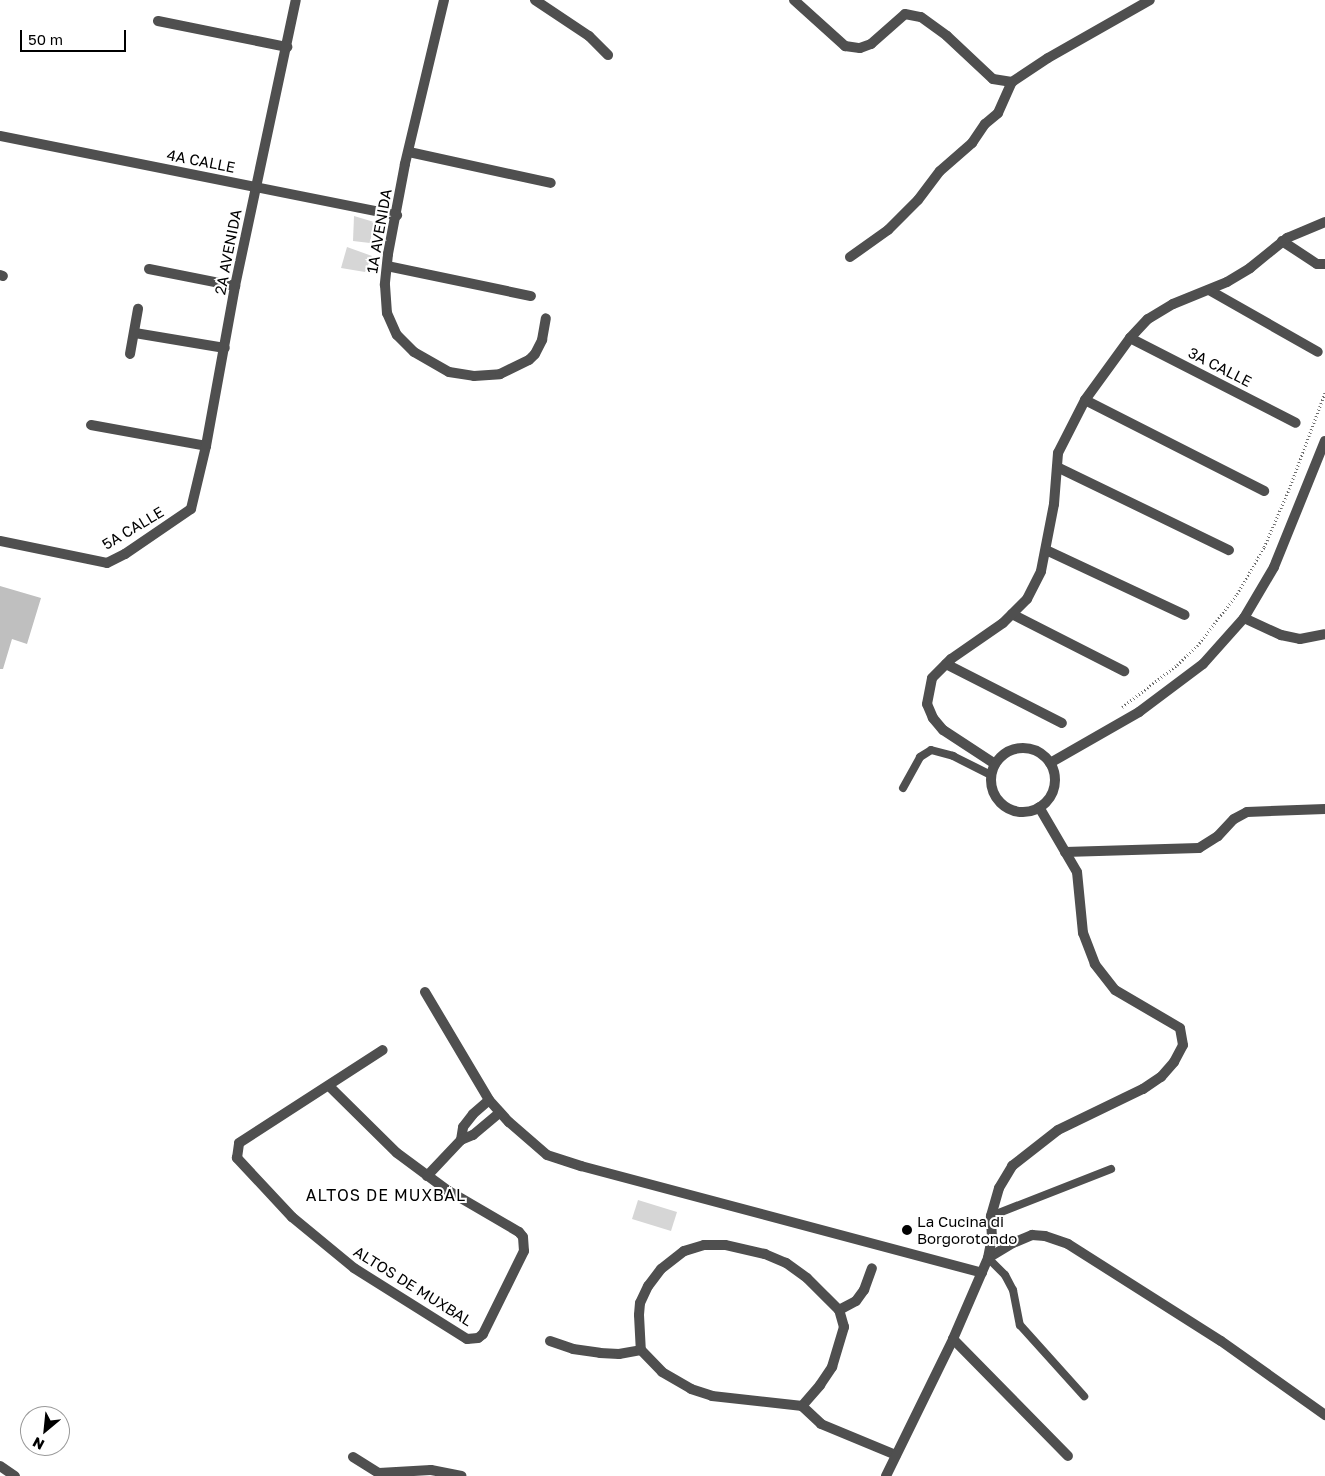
<!DOCTYPE html>
<html>
<head>
<meta charset="utf-8">
<style>
	body { margin:0 }
	#map { position:relative; width:1325px; height:1476px; overflow:hidden; background:#fff; font-family:"Golos Text",sans-serif }
	div>[style] { position:absolute }
	.green>* { inset:0; background:#d6d6d6 }
	.building>* { inset:0; background:#bfbfbf }
	.path>* { height:2.5px; margin-top:-1.25px; transform-origin:0; background:repeating-linear-gradient(90deg,#717171 0 1px,transparent 0 3.5px) }
	.service>* { height:8px; margin:-4px; padding:0 4px; transform-origin:4px; border-radius:4px; background:#4f4f4f }
	.minor>* { height:10px; margin:-5px; padding:0 5px; transform-origin:5px; border-radius:5px; background:#4f4f4f }
	.tertiary>* { height:10px; margin:-5px; padding:0 5px; transform-origin:5px; border-radius:5px; background:#4f4f4f }
	.tertiary>.ring { margin:-5px; padding:0; box-sizing:content-box; background:none; border:10px solid #4f4f4f; border-radius:50% }
	.dots>* { width:14px; height:14px; translate:-50% -50%; box-sizing:border-box; border:2px solid #fff; border-radius:50% }
	span { translate:-50% -50%; white-space:nowrap; text-align:center; line-height:1.15; -webkit-text-stroke:4px #fff; paint-order:stroke }
	.street-label { font-size:15px; color:#000 }
	.poi-label { font-size:15px; color:#000 }
	.left { translate:0 -50%; text-align:left }
	.neighbourhood-label { font-size:16px; color:#000; letter-spacing:1px }
	.north { position:absolute; left:20px; top:1406px; width:50px; height:50px; box-sizing:border-box; background:#fff; border:1px solid #999; border-radius:50%; rotate:208deg; font-size:14px; font-weight:700; line-height:20px; text-align:center; color:#000 }
	.north::after { content:''; display:block; margin:auto; width:18px; height:22px; background:#000; clip-path:polygon(50% 0,100% 100%,50% 72%,0 100%) }
	.scale { position:absolute; left:20px; top:30px; width:106px; height:22px; box-sizing:border-box; border:2px solid #000; border-top:0; padding-left:6px; font-size:15px; line-height:18px; white-space:nowrap; color:#000; -webkit-text-stroke:4px #fff; paint-order:stroke }
</style>
</head>
<body>
<div id="map">
	<div class="green">
		<div style="clip-path:polygon(354px 216px,374px 222px,370px 243px,353px 241px)"></div>
		<div style="clip-path:polygon(347px 247px,372px 256px,365px 272px,341px 268px)"></div>
		<div style="clip-path:polygon(638px 1200px,677px 1212px,671px 1231px,632px 1219px)"></div>
	</div>
	<div class="building">
		<div style="clip-path:polygon(0 586px,41px 598px,27px 644px,12px 639px,3px 669px,0 669px)"></div>
	</div>
	<div class="path">
		<div style="left:1122px;top:707px;width:69px;rotate:-37.4deg"></div>
		<div style="left:1177px;top:665px;width:28px;rotate:-44deg"></div>
		<div style="left:1197px;top:646px;width:66px;rotate:-52.4deg"></div>
		<div style="left:1237px;top:594px;width:54px;rotate:-60.1deg"></div>
		<div style="left:1264px;top:547px;width:63px;rotate:-66.7deg"></div>
		<div style="left:1289px;top:489px;width:103px;rotate:-69.6deg"></div>
	</div>
	<div class="service">
		<div style="left:903px;top:788px;width:35px;rotate:-61deg"></div>
		<div style="left:920px;top:757px;width:13px;rotate:-32deg"></div>
		<div style="left:931px;top:750px;width:23px;rotate:15deg"></div>
		<div style="left:953px;top:756px;width:42px;rotate:26.6deg"></div>
		<div style="left:991px;top:1216px;width:129px;rotate:-21.4deg"></div>
		<div style="left:988px;top:1258px;width:24px;rotate:45deg"></div>
		<div style="left:1005px;top:1275px;width:17px;rotate:62deg"></div>
		<div style="left:1013px;top:1290px;width:36px;rotate:79deg"></div>
		<div style="left:1020px;top:1325px;width:96px;rotate:48deg"></div>
	</div>
	<div class="minor">
		<div style="left:444px;top:0;width:169px;rotate:103.4deg"></div>
		<div style="left:405px;top:164px;width:92px;rotate:100.7deg"></div>
		<div style="left:388px;top:254px;width:31px;rotate:96deg"></div>
		<div style="left:385px;top:285px;width:28px;rotate:86deg"></div>
		<div style="left:387px;top:313px;width:24px;rotate:66deg"></div>
		<div style="left:397px;top:335px;width:24px;rotate:45deg"></div>
		<div style="left:414px;top:352px;width:40px;rotate:29.7deg"></div>
		<div style="left:449px;top:372px;width:25px;rotate:9deg"></div>
		<div style="left:474px;top:376px;width:26px;rotate:-4deg"></div>
		<div style="left:500px;top:374px;width:32px;rotate:-26deg"></div>
		<div style="left:529px;top:360px;width:8px;rotate:-45deg"></div>
		<div style="left:535px;top:354px;width:16px;rotate:-63deg"></div>
		<div style="left:542px;top:340px;width:22px;rotate:-80deg"></div>
		<div style="left:535px;top:0;width:65px;rotate:33.7deg"></div>
		<div style="left:589px;top:36px;width:27px;rotate:45deg"></div>
		<div style="left:794px;top:0;width:69px;rotate:42deg"></div>
		<div style="left:845px;top:46px;width:15px;rotate:8deg"></div>
		<div style="left:860px;top:48px;width:12px;rotate:-20deg"></div>
		<div style="left:871px;top:44px;width:45px;rotate:-41.4deg"></div>
		<div style="left:905px;top:14px;width:16px;rotate:11deg"></div>
		<div style="left:921px;top:17px;width:32px;rotate:36deg"></div>
		<div style="left:947px;top:36px;width:63px;rotate:43.1deg"></div>
		<div style="left:993px;top:79px;width:19px;rotate:9deg"></div>
		<div style="left:1012px;top:82px;width:43px;rotate:-33.7deg"></div>
		<div style="left:1048px;top:58px;width:117px;rotate:-29.6deg"></div>
		<div style="left:158px;top:21px;width:132px;rotate:11.4deg"></div>
		<div style="left:0;top:136px;width:405px;rotate:11.3deg"></div>
		<div style="left:409px;top:152px;width:145px;rotate:12.3deg"></div>
		<div style="left:1282px;top:241px;width:42px;rotate:33.3deg"></div>
		<div style="left:1317px;top:264px;width:8px"></div>
		<div style="left:850px;top:257px;width:47px;rotate:-35.4deg"></div>
		<div style="left:888px;top:230px;width:42px;rotate:-45deg"></div>
		<div style="left:918px;top:200px;width:36px;rotate:-53deg"></div>
		<div style="left:940px;top:171px;width:43px;rotate:-41.2deg"></div>
		<div style="left:972px;top:143px;width:23px;rotate:-56deg"></div>
		<div style="left:985px;top:124px;width:17px;rotate:-40deg"></div>
		<div style="left:998px;top:113px;width:34px;rotate:-66deg"></div>
		<div style="left:387px;top:266px;width:147px;rotate:11.8deg"></div>
		<div style="left:149px;top:269px;width:88px;rotate:11.2deg"></div>
		<div style="left:0;top:275px;width:3px;rotate:18deg"></div>
		<div style="left:1209px;top:290px;width:125px;rotate:29.6deg"></div>
		<div style="left:135px;top:333px;width:91px;rotate:9.5deg"></div>
		<div style="left:1130px;top:338px;width:186px;rotate:27.1deg"></div>
		<div style="left:130px;top:354px;width:46px;rotate:-79.9deg"></div>
		<div style="left:1085px;top:400px;width:201px;rotate:26.9deg"></div>
		<div style="left:91px;top:425px;width:117px;rotate:10.3deg"></div>
		<div style="left:1057px;top:467px;width:191px;rotate:25.8deg"></div>
		<div style="left:0;top:541px;width:109px;rotate:11.6deg"></div>
		<div style="left:107px;top:563px;width:20px;rotate:-27deg"></div>
		<div style="left:125px;top:554px;width:80px;rotate:-34.3deg"></div>
		<div style="left:191px;top:509px;width:65px;rotate:-76.6deg"></div>
		<div style="left:206px;top:446px;width:163px;rotate:-79.7deg"></div>
		<div style="left:235px;top:286px;width:292px;rotate:-78deg"></div>
		<div style="left:1046px;top:550px;width:153px;rotate:25.1deg"></div>
		<div style="left:1012px;top:614px;width:126px;rotate:27deg"></div>
		<div style="left:1244px;top:618px;width:41px;rotate:24.7deg"></div>
		<div style="left:1281px;top:635px;width:19px;rotate:12deg"></div>
		<div style="left:1300px;top:639px;width:25px;rotate:-11deg"></div>
		<div style="left:946px;top:664px;width:130px;rotate:27deg"></div>
		<div style="left:995px;top:764px;width:62px;rotate:-146.8deg"></div>
		<div style="left:943px;top:730px;width:16px;rotate:-130deg"></div>
		<div style="left:933px;top:718px;width:15px;rotate:-113deg"></div>
		<div style="left:927px;top:704px;width:26px;rotate:-79deg"></div>
		<div style="left:932px;top:678px;width:27px;rotate:-45deg"></div>
		<div style="left:951px;top:659px;width:63px;rotate:-34.7deg"></div>
		<div style="left:1003px;top:623px;width:34px;rotate:-45deg"></div>
		<div style="left:1027px;top:599px;width:31px;rotate:-63deg"></div>
		<div style="left:1041px;top:571px;width:68px;rotate:-79deg"></div>
		<div style="left:1054px;top:504px;width:51px;rotate:-85.5deg"></div>
		<div style="left:1058px;top:453px;width:59px;rotate:-63deg"></div>
		<div style="left:1085px;top:400px;width:77px;rotate:-54deg"></div>
		<div style="left:1130px;top:338px;width:26px;rotate:-47deg"></div>
		<div style="left:1148px;top:319px;width:29px;rotate:-31deg"></div>
		<div style="left:1173px;top:304px;width:58px;rotate:-22.2deg"></div>
		<div style="left:1227px;top:282px;width:27px;rotate:-31deg"></div>
		<div style="left:1250px;top:268px;width:48px;rotate:-39deg"></div>
		<div style="left:1287px;top:238px;width:41px;rotate:-22.8deg"></div>
		<div style="left:1065px;top:852px;width:134px;rotate:-1.7deg"></div>
		<div style="left:1199px;top:848px;width:22px;rotate:-32deg"></div>
		<div style="left:1218px;top:836px;width:23px;rotate:-47deg"></div>
		<div style="left:1234px;top:819px;width:15px;rotate:-28deg"></div>
		<div style="left:1247px;top:812px;width:78px;rotate:-2.2deg"></div>
		<div style="left:425px;top:992px;width:126px;rotate:59.3deg"></div>
		<div style="left:489px;top:1100px;width:30px;rotate:48deg"></div>
		<div style="left:509px;top:1122px;width:50px;rotate:41deg"></div>
		<div style="left:547px;top:1155px;width:36px;rotate:18deg"></div>
		<div style="left:581px;top:1166px;width:415px;rotate:14.9deg"></div>
		<div style="left:329px;top:1086px;width:95px;rotate:44.6deg"></div>
		<div style="left:397px;top:1153px;width:62px;rotate:36.5deg"></div>
		<div style="left:447px;top:1190px;width:83px;rotate:30.3deg"></div>
		<div style="left:519px;top:1232px;width:6px;rotate:51deg"></div>
		<div style="left:523px;top:1237px;width:14px;rotate:86deg"></div>
		<div style="left:524px;top:1251px;width:93px;rotate:116.3deg"></div>
		<div style="left:483px;top:1334px;width:6px;rotate:141deg"></div>
		<div style="left:478px;top:1338px;width:11px;rotate:175deg"></div>
		<div style="left:467px;top:1339px;width:133px;rotate:-147.9deg"></div>
		<div style="left:354px;top:1268px;width:80px;rotate:-140.6deg"></div>
		<div style="left:292px;top:1217px;width:81px;rotate:-133deg"></div>
		<div style="left:237px;top:1158px;width:15px;rotate:-82deg"></div>
		<div style="left:239px;top:1143px;width:171px;rotate:-32.9deg"></div>
		<div style="left:461px;top:1140px;width:13px;rotate:-81deg"></div>
		<div style="left:463px;top:1127px;width:16px;rotate:-52deg"></div>
		<div style="left:473px;top:1114px;width:21px;rotate:-41deg"></div>
		<div style="left:427px;top:1176px;width:50px;rotate:-46.6deg"></div>
		<div style="left:461px;top:1140px;width:13px;rotate:-23deg"></div>
		<div style="left:473px;top:1135px;width:35px;rotate:-40deg"></div>
		<div style="left:988px;top:1258px;width:29px;rotate:-31deg"></div>
		<div style="left:1013px;top:1243px;width:21px;rotate:-23deg"></div>
		<div style="left:1032px;top:1235px;width:13px;rotate:4deg"></div>
		<div style="left:1045px;top:1236px;width:24px;rotate:19deg"></div>
		<div style="left:1068px;top:1244px;width:181px;rotate:32.4deg"></div>
		<div style="left:1221px;top:1341px;width:128px;rotate:35.4deg"></div>
		<div style="left:839px;top:1310px;width:19px;rotate:-28deg"></div>
		<div style="left:856px;top:1301px;width:14px;rotate:-54deg"></div>
		<div style="left:864px;top:1290px;width:23px;rotate:-70deg"></div>
		<div style="left:953px;top:1339px;width:164px;rotate:45.5deg"></div>
		<div style="left:550px;top:1341px;width:24px;rotate:19deg"></div>
		<div style="left:573px;top:1349px;width:27px;rotate:8deg"></div>
		<div style="left:600px;top:1353px;width:19px;rotate:3deg"></div>
		<div style="left:619px;top:1354px;width:22px;rotate:-10deg"></div>
		<div style="left:802px;top:1406px;width:28px;rotate:-49deg"></div>
		<div style="left:820px;top:1385px;width:22px;rotate:-56deg"></div>
		<div style="left:832px;top:1367px;width:42px;rotate:-73.3deg"></div>
		<div style="left:844px;top:1327px;width:18px;rotate:-106deg"></div>
		<div style="left:839px;top:1310px;width:45px;rotate:-135deg"></div>
		<div style="left:807px;top:1278px;width:26px;rotate:-144deg"></div>
		<div style="left:786px;top:1263px;width:23px;rotate:-157deg"></div>
		<div style="left:765px;top:1254px;width:41px;rotate:-167.3deg"></div>
		<div style="left:725px;top:1245px;width:21px;rotate:180deg"></div>
		<div style="left:704px;top:1245px;width:21px;rotate:163deg"></div>
		<div style="left:684px;top:1251px;width:29px;rotate:142deg"></div>
		<div style="left:661px;top:1269px;width:21px;rotate:127deg"></div>
		<div style="left:648px;top:1286px;width:19px;rotate:115deg"></div>
		<div style="left:640px;top:1303px;width:12px;rotate:95deg"></div>
		<div style="left:639px;top:1315px;width:35px;rotate:87deg"></div>
		<div style="left:641px;top:1350px;width:30px;rotate:46deg"></div>
		<div style="left:662px;top:1372px;width:34px;rotate:30deg"></div>
		<div style="left:691px;top:1389px;width:22px;rotate:18deg"></div>
		<div style="left:712px;top:1396px;width:91px;rotate:6.3deg"></div>
		<div style="left:802px;top:1406px;width:26px;rotate:43deg"></div>
		<div style="left:821px;top:1424px;width:81px;rotate:22.5deg"></div>
		<div style="left:353px;top:1457px;width:31px;rotate:32deg"></div>
		<div style="left:379px;top:1473px;width:52px;rotate:-3.3deg"></div>
		<div style="left:431px;top:1470px;width:31px;rotate:11deg"></div>
		<div style="left:0;top:1466px;width:18px;rotate:34deg"></div>
	</div>
	<div class="tertiary">
		<div class="ring" style="left:991px;top:748px;width:54px;height:54px"></div>
		<div style="left:1050px;top:763px;width:103px;rotate:-29.8deg"></div>
		<div style="left:1139px;top:712px;width:80px;rotate:-36.9deg"></div>
		<div style="left:1203px;top:664px;width:62px;rotate:-48.3deg"></div>
		<div style="left:1244px;top:618px;width:59px;rotate:-59.5deg"></div>
		<div style="left:1274px;top:567px;width:136px;rotate:-68deg"></div>
		<div style="left:886px;top:1476px;width:153px;rotate:-63.9deg"></div>
		<div style="left:953px;top:1339px;width:88px;rotate:-66.6deg"></div>
		<div style="left:988px;top:1258px;width:20px;rotate:-79deg"></div>
		<div style="left:992px;top:1238px;width:22px;rotate:-93deg"></div>
		<div style="left:991px;top:1216px;width:29px;rotate:-74deg"></div>
		<div style="left:999px;top:1188px;width:26px;rotate:-59deg"></div>
		<div style="left:1012px;top:1166px;width:58px;rotate:-38deg"></div>
		<div style="left:1058px;top:1130px;width:94px;rotate:-25.8deg"></div>
		<div style="left:1143px;top:1089px;width:22px;rotate:-34deg"></div>
		<div style="left:1161px;top:1077px;width:20px;rotate:-49deg"></div>
		<div style="left:1174px;top:1062px;width:19px;rotate:-62deg"></div>
		<div style="left:1183px;top:1045px;width:17px;rotate:-100deg"></div>
		<div style="left:1180px;top:1028px;width:75px;rotate:-149.7deg"></div>
		<div style="left:1115px;top:990px;width:33px;rotate:-128deg"></div>
		<div style="left:1095px;top:964px;width:33px;rotate:-111deg"></div>
		<div style="left:1083px;top:933px;width:61px;rotate:-95.6deg"></div>
		<div style="left:1077px;top:872px;width:75px;rotate:-120.3deg"></div>
	</div>
	<div class="dots">
		<div style="left:907px;top:1230px;background:#000"></div>
	</div>
	<div class="street-label">
		<span style="left:201px;top:161px;rotate:11deg">4A CALLE</span>
		<span style="left:379px;top:231px;rotate:-80deg">1A AVENIDA</span>
		<span style="left:228px;top:252px;rotate:-79deg">2A AVENIDA</span>
		<span style="left:1220px;top:367px;rotate:27deg">3A CALLE</span>
		<span style="left:133px;top:528px;rotate:-31deg">5A CALLE</span>
		<span style="left:413px;top:1286px;rotate:32deg">ALTOS DE MUXBAL</span>
	</div>
	<div class="poi-label">
		<span class="left" style="left:917px;top:1230px">La Cucina di<br>Borgorotondo</span>
	</div>
	<div class="neighbourhood-label">
		<span style="left:386px;top:1195px">ALTOS DE MUXBAL</span>
	</div>
	<div class="north">N</div>
	<div class="scale">50 m</div>
</div>
</body>
</html>
